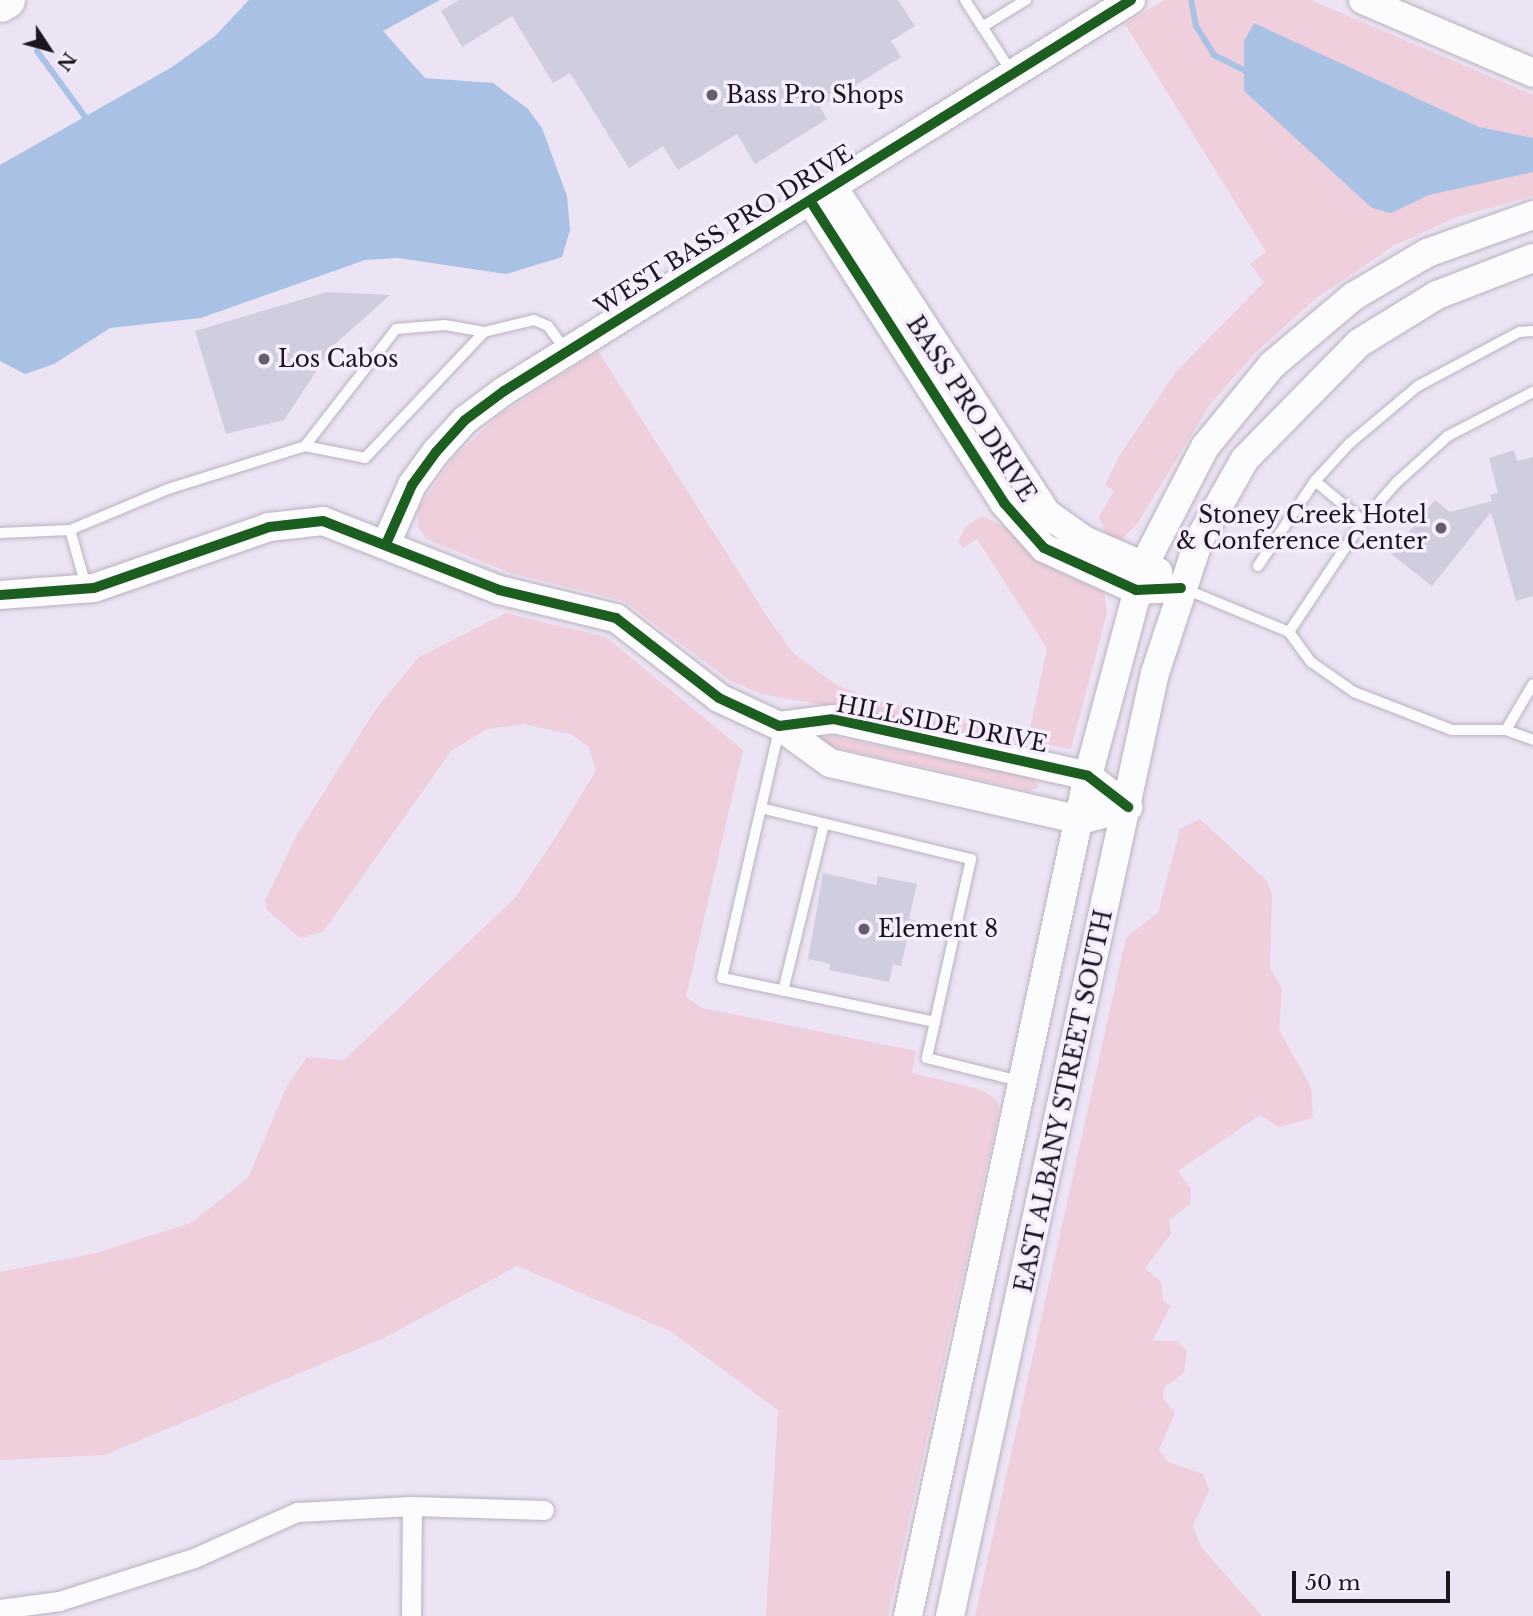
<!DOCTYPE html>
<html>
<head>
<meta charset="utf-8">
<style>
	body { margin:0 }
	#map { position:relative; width:1533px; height:1616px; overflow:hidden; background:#ece3f4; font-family:"Libre Baskerville",serif }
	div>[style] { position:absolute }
	.green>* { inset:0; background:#eecfdb }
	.water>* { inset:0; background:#aac1e6 }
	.stream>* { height:6px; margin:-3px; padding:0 3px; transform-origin:3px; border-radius:3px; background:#aac1e6 }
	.building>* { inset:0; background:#d0cdde }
	.roads { filter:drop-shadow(0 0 2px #b9b2bf) drop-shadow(0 0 2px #b9b2bf) }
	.lane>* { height:10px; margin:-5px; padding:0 5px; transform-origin:5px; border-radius:5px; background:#fcfbfd }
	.street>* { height:19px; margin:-9.5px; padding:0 9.5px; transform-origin:9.5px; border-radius:9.5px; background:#fcfbfd }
	.secondary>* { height:28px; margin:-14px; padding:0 14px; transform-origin:14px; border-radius:14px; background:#fcfbfd }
	.highway>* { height:35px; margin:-17.5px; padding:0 17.5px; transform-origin:17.5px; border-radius:17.5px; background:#fcfbfd }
	.cycleway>* { height:10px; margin:-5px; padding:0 5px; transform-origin:5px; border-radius:5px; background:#1b5e20 }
	.dots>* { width:19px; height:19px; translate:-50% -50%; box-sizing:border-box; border:4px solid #f6edfe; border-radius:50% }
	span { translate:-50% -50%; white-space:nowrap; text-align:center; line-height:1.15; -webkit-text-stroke:7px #f6edfe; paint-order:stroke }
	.poi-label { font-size:23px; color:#1a151f }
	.left { translate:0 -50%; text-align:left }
	.right { translate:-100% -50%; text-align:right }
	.street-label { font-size:23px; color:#1a151f }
	.north { position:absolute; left:14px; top:14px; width:70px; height:70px; -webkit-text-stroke:5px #f6edfe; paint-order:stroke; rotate:126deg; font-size:19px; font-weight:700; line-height:28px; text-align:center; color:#1a151f }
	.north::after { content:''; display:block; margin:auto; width:24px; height:32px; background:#1a151f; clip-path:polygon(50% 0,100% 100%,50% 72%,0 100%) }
	.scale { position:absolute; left:1292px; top:1571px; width:158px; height:32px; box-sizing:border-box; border:4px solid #1a151f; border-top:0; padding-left:9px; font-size:21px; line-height:24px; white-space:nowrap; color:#1a151f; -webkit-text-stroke:5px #f6edfe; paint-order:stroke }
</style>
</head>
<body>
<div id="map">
	<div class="green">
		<div style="clip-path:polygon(1164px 0,1311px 0,1533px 95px,1533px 196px,1457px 217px,1395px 245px,1315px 299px,1257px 351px,1211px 403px,1137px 524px,1119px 542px,1108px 539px,1099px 517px,1114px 491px,1105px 485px,1120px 455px,1175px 373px,1264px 282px,1250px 264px,1266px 252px,1125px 24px)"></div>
		<div style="clip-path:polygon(598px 351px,770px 621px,794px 654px,838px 686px,879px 701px,1029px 733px,1047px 648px,977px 539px,963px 548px,958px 542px,965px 527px,982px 516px,1008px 529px,1057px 571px,1104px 592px,1107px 613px,1071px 749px,761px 694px,731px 681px,624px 601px,511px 573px,426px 539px,418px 526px,418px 509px,453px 458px,499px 415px)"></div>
		<div style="clip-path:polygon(506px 613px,606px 637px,743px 750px,686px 997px,702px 1008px,916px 1051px,912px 1073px,982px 1090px,997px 1100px,999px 1111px,888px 1616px,766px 1616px,778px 1410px,670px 1331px,517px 1266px,388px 1336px,105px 1455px,0 1460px,0 1272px,96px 1253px,191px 1223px,248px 1178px,287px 1086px,307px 1057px,344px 1060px,515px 898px,554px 840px,596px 771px,589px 747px,570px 734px,524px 724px,487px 729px,451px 751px,323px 932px,300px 938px,267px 910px,265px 901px,297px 835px,376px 709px,419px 657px)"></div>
		<div style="clip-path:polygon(832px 736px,1034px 778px,1038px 787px,1030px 791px,833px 747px,818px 739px)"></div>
		<div style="clip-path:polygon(1200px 819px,1266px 880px,1272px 894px,1270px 968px,1282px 988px,1279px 1030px,1311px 1087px,1313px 1118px,1279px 1127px,1260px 1115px,1178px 1171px,1191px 1189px,1190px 1204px,1169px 1220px,1171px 1234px,1145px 1268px,1161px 1282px,1163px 1300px,1171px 1306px,1152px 1341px,1177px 1341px,1187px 1351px,1184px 1372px,1164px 1388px,1163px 1398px,1175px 1413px,1159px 1450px,1168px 1462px,1203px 1474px,1209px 1491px,1193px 1526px,1201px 1547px,1262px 1616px,975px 1616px,1126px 938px,1158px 913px,1180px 829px)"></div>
	</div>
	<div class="water">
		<div style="clip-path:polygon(249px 0,440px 0,383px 31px,425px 78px,493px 83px,528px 109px,542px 128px,567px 196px,570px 230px,562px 257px,506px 274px,398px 258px,365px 260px,201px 318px,110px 328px,54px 364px,25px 374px,0 361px,0 165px,172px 67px,215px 36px)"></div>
		<div style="clip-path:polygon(1254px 23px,1479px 127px,1533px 138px,1533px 172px,1429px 195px,1391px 213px,1372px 208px,1244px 91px,1244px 41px)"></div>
	</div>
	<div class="stream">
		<div style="left:1191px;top:0;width:26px;rotate:79deg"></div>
		<div style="left:1196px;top:26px;width:34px;rotate:58deg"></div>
		<div style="left:1214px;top:55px;width:34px;rotate:27deg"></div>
		<div style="left:37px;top:51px;width:83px;rotate:53.8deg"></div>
	</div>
	<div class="building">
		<div style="clip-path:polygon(459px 0,898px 0,915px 26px,891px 41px,901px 57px,820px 107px,827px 119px,755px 164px,737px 134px,678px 170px,663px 146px,629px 168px,570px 73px,553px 83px,512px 16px,462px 47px,441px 11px)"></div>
		<div style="clip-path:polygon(327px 292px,390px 295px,333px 346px,284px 420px,226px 434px,195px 331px)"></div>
		<div style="clip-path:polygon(1514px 450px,1517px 461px,1533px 457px,1533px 596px,1516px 601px,1491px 512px,1432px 586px,1391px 554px,1435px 500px,1450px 512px,1492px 501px,1490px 495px,1498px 493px,1489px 458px)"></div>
		<div style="clip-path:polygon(823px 873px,876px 885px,878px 876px,917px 884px,909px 919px,918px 921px,914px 941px,907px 940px,901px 966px,893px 964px,889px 982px,829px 970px,830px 964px,808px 959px)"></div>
	</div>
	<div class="roads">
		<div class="lane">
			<div style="left:965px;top:0;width:85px;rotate:57.1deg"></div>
			<div style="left:982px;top:27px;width:52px;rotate:-31.5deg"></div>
			<div style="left:305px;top:446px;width:61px;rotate:11.3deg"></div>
			<div style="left:365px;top:458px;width:173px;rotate:-46.6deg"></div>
			<div style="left:1315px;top:481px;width:62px;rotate:39.8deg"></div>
			<div style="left:0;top:533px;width:70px;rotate:-2.5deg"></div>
			<div style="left:1258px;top:566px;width:102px;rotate:-56.2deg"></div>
			<div style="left:1315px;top:481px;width:52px;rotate:-47.4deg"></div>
			<div style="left:1350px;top:443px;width:89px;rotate:-40deg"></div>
			<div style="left:1418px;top:386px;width:115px;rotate:-28.1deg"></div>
			<div style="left:1519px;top:332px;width:14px;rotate:-4deg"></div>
			<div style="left:86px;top:586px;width:58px;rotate:-105.9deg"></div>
			<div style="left:70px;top:530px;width:106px;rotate:-22.7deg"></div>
			<div style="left:168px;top:489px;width:144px;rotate:-17.4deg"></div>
			<div style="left:305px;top:446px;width:148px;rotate:-52.1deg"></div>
			<div style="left:396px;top:329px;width:49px;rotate:-4.7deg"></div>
			<div style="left:445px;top:325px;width:40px;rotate:10deg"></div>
			<div style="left:484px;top:332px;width:51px;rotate:-13.5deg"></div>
			<div style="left:534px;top:320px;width:15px;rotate:23deg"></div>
			<div style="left:548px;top:326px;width:29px;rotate:54deg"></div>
			<div style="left:1185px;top:589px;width:113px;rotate:22.5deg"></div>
			<div style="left:1289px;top:632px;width:37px;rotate:54deg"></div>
			<div style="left:1311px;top:662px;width:52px;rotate:34.9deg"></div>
			<div style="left:1354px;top:692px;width:105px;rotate:21.2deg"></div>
			<div style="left:1452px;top:730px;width:54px"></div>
			<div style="left:1506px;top:730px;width:29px;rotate:20deg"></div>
			<div style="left:1289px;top:632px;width:133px;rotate:-56.3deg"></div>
			<div style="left:1363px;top:521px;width:50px;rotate:-49deg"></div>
			<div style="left:1396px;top:483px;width:70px;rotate:-42.1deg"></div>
			<div style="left:1448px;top:436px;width:96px;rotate:-27.4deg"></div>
			<div style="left:1506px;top:730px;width:53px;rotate:-59.6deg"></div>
			<div style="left:761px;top:808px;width:216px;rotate:13.7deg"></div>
			<div style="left:971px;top:859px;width:167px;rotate:102.5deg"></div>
			<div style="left:935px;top:1022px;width:217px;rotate:-168.3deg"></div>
			<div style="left:722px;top:978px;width:174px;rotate:-77.1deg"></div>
			<div style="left:761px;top:808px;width:80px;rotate:-77deg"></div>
			<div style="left:783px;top:991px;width:172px;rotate:-76.2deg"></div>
			<div style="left:935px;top:1022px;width:37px;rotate:103deg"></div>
			<div style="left:927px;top:1058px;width:95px;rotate:14deg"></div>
		</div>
		<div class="street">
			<div style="left:0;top:1609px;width:60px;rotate:-7.7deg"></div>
			<div style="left:59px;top:1601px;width:142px;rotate:-17.7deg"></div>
			<div style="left:194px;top:1558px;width:113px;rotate:-24.1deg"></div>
			<div style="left:297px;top:1512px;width:115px;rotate:-3deg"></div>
			<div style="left:412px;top:1506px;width:132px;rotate:1.7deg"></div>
			<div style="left:411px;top:1616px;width:110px;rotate:-89.5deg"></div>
		</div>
		<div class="secondary">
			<div style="left:1363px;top:0;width:185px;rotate:23.2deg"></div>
			<div style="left:833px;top:187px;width:389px;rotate:56.8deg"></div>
			<div style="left:1046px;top:513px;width:47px;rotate:35.4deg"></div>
			<div style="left:1084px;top:540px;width:81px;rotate:23.4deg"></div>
			<div style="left:811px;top:202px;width:358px;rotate:57.3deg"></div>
			<div style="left:1004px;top:503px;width:60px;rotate:48.4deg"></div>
			<div style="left:1044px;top:548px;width:101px;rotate:24.5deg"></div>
			<div style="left:1136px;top:590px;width:45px;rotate:-2.5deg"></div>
			<div style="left:386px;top:544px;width:64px;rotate:-66.2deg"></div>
			<div style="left:412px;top:485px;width:41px;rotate:-54deg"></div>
			<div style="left:436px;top:452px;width:43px;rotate:-47.8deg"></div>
			<div style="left:465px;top:420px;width:49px;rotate:-36.6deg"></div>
			<div style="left:504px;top:391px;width:739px;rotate:-31.95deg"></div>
			<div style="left:0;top:595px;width:94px;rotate:-4.3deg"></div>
			<div style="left:94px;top:588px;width:185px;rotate:-19.2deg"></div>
			<div style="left:269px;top:527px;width:54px;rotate:-6.3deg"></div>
			<div style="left:323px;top:521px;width:189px;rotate:21.4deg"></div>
			<div style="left:499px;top:590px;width:120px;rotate:13.5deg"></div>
			<div style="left:616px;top:618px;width:130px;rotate:37.8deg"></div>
			<div style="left:719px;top:698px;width:66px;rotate:25deg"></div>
			<div style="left:779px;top:726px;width:55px;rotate:-7.3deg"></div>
			<div style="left:834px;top:719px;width:260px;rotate:12.6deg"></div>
			<div style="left:1088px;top:776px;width:51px;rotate:37.8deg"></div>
			<div style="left:779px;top:726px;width:63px;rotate:36deg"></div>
			<div style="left:830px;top:763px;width:257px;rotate:12.8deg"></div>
			<div style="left:1081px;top:820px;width:49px;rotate:-15.5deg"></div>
			<div style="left:908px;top:1616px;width:859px;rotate:-77.91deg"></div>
			<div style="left:1088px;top:776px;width:220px;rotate:-75deg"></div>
			<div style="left:1145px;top:563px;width:131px;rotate:-62.7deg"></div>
			<div style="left:1205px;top:447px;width:106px;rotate:-50.7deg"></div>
			<div style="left:1272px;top:365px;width:107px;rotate:-40.1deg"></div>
			<div style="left:1354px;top:296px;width:85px;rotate:-30.5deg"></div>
			<div style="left:1427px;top:253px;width:113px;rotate:-19.7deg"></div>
			<div style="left:950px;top:1616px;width:965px;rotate:-77.74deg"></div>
			<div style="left:1155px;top:673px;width:140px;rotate:-71.7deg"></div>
			<div style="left:1199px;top:540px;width:93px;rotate:-60.4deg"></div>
			<div style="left:1245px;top:459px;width:163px;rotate:-45.5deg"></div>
			<div style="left:1359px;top:343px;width:92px;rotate:-31.6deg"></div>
			<div style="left:1437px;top:295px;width:103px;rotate:-21.1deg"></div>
		</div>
		<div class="highway">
			<div style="left:0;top:4px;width:8px;rotate:-30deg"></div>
		</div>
	</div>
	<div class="cycleway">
		<div style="left:811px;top:202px;width:358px;rotate:57.3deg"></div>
		<div style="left:1004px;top:503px;width:60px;rotate:48.4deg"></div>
		<div style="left:1044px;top:548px;width:101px;rotate:24.5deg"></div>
		<div style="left:1136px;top:590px;width:45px;rotate:-2.5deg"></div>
		<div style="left:386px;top:544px;width:64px;rotate:-66.2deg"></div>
		<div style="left:412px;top:485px;width:41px;rotate:-54deg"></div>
		<div style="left:436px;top:452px;width:43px;rotate:-47.8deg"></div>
		<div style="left:465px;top:420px;width:49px;rotate:-36.6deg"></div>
		<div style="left:504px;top:391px;width:739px;rotate:-31.95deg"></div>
		<div style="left:0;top:595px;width:94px;rotate:-4.3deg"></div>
		<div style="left:94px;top:588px;width:185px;rotate:-19.2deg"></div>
		<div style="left:269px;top:527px;width:54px;rotate:-6.3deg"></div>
		<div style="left:323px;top:521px;width:189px;rotate:21.4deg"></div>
		<div style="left:499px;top:590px;width:120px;rotate:13.5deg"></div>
		<div style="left:616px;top:618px;width:130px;rotate:37.8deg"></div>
		<div style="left:719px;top:698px;width:66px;rotate:25deg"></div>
		<div style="left:779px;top:726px;width:55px;rotate:-7.3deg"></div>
		<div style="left:834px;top:719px;width:260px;rotate:12.6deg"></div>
		<div style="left:1088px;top:776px;width:51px;rotate:37.8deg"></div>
	</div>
	<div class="dots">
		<div style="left:712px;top:95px;background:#645d6a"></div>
		<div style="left:264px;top:359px;background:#645d6a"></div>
		<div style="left:1441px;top:528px;background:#645d6a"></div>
		<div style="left:864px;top:929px;background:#645d6a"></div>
	</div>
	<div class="poi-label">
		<span class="left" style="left:726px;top:95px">Bass Pro Shops</span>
		<span class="left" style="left:278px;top:359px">Los Cabos</span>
		<span class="right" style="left:1427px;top:528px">Stoney Creek Hotel<br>&amp; Conference Center</span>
		<span class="left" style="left:878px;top:929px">Element 8</span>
	</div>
	<div class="street-label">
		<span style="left:724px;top:230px;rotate:-32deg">WEST BASS PRO DRIVE</span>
		<span style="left:971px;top:409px;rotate:57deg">BASS PRO DRIVE</span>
		<span style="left:942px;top:724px;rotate:11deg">HILLSIDE DRIVE</span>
		<span style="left:1064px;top:1101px;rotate:-78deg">EAST ALBANY STREET SOUTH</span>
	</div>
	<div class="north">N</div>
	<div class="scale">50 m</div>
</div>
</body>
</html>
